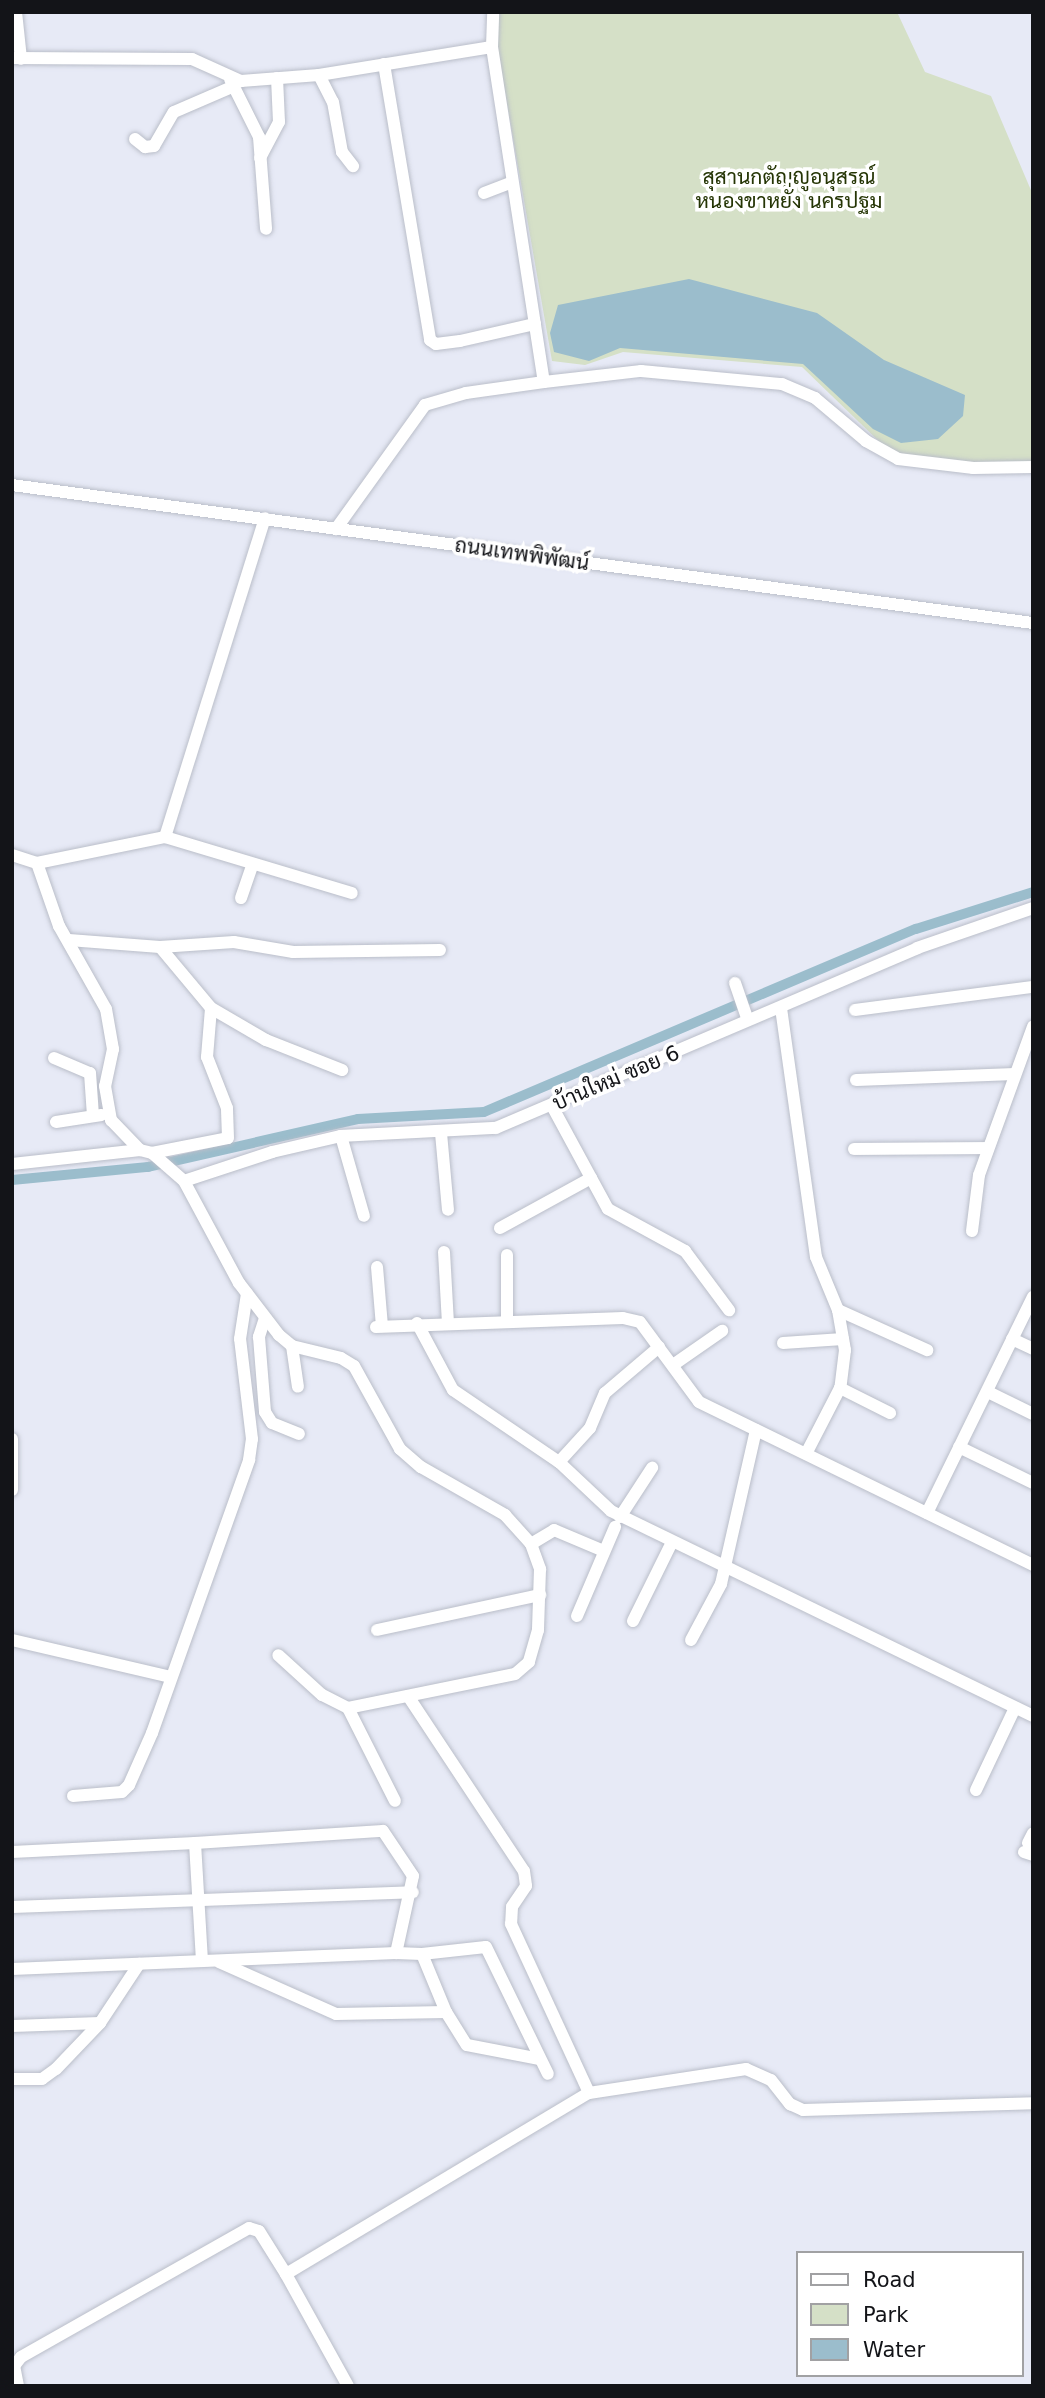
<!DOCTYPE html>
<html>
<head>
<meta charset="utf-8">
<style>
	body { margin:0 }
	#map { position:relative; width:1045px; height:2398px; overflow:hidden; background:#e7eaf6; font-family:"DejaVu Sans",Sarabun,sans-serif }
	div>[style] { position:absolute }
	.green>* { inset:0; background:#d5e0c7 }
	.water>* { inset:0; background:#9bbdcc }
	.canal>* { height:10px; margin:-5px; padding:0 5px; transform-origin:5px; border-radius:5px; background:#9bbdcc }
	.roads { filter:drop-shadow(0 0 2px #babec9) drop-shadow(0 0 2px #babec9) }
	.street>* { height:12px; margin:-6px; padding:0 6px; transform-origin:6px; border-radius:6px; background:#fff }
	span { translate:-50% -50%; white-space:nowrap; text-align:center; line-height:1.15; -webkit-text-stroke:7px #fff; paint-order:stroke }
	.park-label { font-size:21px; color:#253505 }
	.street-label { font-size:21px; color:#131418 }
	.frame { position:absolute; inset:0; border:14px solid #131418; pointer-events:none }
	.legend { position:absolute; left:796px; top:2251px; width:228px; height:126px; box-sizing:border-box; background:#fff; border:2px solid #a1a1a3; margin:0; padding:9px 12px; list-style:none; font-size:21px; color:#131418 }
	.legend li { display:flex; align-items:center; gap:14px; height:35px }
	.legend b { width:35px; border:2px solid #a1a1a3 }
</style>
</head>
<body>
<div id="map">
	<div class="green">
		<div style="clip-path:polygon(491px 12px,897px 12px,925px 72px,991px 96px,1033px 195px,1033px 471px,967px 468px,889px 451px,802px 367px,623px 352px,585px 365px,552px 361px)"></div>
	</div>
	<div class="water">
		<div style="clip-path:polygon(689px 279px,817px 313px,884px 360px,965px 395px,963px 416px,938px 439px,901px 443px,873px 429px,803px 364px,620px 348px,589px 361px,554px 352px,550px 333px,558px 305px)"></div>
	</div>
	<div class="canal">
		<div style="left:12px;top:1180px;width:137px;rotate:-5.5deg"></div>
		<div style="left:148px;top:1167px;width:215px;rotate:-12.9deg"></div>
		<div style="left:358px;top:1119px;width:126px;rotate:-3.2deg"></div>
		<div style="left:484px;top:1112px;width:469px;rotate:-23deg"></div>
		<div style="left:916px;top:929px;width:123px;rotate:-17.5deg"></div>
	</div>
	<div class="roads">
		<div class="street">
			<div style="left:16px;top:12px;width:47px;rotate:83.9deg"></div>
			<div style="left:492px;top:47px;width:35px;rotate:-88deg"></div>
			<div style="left:12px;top:58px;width:180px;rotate:0.3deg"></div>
			<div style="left:192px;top:59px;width:54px;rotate:24.2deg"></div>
			<div style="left:241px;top:81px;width:78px;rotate:-4.4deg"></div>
			<div style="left:319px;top:75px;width:175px;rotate:-9.2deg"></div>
			<div style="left:492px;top:47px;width:339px;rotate:81.2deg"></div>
			<div style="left:544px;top:382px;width:79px;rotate:172deg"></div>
			<div style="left:466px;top:393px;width:43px;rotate:163.7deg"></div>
			<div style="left:425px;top:405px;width:153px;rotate:125.7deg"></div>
			<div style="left:384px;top:64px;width:280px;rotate:80.5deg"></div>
			<div style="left:430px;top:340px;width:7px;rotate:34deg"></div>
			<div style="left:436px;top:344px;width:24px;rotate:-7deg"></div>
			<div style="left:460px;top:341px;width:77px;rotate:-12.8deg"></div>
			<div style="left:319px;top:75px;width:30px;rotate:63deg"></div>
			<div style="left:333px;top:102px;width:51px;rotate:79.8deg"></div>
			<div style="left:342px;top:152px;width:18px;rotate:52deg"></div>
			<div style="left:230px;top:79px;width:65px;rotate:63.4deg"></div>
			<div style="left:259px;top:137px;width:92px;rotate:85.6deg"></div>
			<div style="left:135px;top:139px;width:13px;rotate:39deg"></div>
			<div style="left:145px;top:147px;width:9px;rotate:-6deg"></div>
			<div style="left:154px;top:146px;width:39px;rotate:-60deg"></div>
			<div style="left:174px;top:112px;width:65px;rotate:-23.4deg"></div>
			<div style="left:260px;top:158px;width:41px;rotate:-62.2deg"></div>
			<div style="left:279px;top:122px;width:44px;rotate:-92.6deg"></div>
			<div style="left:484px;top:193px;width:30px;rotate:-21deg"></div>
			<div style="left:544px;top:382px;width:98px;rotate:-6.5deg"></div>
			<div style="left:641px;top:371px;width:142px;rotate:5.3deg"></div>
			<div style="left:782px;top:384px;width:36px;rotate:23deg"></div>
			<div style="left:815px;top:398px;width:67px;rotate:40.1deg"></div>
			<div style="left:866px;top:441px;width:37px;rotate:29deg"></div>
			<div style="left:898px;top:459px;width:76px;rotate:6.8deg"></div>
			<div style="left:973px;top:468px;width:60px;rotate:-1deg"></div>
			<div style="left:12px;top:485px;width:1030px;rotate:7.7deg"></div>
			<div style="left:165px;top:837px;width:334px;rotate:-72.6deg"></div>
			<div style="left:12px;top:855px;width:26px;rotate:18deg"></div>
			<div style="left:37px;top:863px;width:131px;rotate:-11.5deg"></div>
			<div style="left:165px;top:837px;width:195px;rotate:16.7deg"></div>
			<div style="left:37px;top:863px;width:67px;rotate:70.8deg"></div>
			<div style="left:59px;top:926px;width:95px;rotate:60.5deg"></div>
			<div style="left:106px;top:1009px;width:41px;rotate:80.1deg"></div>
			<div style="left:113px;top:1049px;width:38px;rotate:102deg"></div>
			<div style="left:105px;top:1086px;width:35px;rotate:80deg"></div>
			<div style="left:111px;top:1120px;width:42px;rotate:46deg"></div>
			<div style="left:241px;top:898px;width:36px;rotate:-71deg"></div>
			<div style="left:69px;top:940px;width:91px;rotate:4.4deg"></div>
			<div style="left:160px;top:947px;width:74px;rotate:-3.9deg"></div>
			<div style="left:234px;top:942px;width:60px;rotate:9.6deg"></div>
			<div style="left:293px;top:952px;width:147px;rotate:-0.8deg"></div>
			<div style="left:160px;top:947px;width:80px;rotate:50.1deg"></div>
			<div style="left:211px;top:1008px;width:64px;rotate:30.2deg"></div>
			<div style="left:266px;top:1040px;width:82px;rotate:21.5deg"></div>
			<div style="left:735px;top:983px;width:39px;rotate:71deg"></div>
			<div style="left:781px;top:1008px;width:251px;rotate:82deg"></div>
			<div style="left:816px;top:1257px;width:57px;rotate:67.5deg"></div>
			<div style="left:838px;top:1310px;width:41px;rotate:80.1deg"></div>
			<div style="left:845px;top:1350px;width:38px;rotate:97deg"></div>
			<div style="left:840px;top:1388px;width:74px;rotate:117.3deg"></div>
			<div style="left:855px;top:1010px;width:179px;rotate:-7.4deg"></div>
			<div style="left:54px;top:1058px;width:39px;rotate:23deg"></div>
			<div style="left:90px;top:1073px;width:43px;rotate:86deg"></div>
			<div style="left:856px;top:1080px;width:159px;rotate:-2.2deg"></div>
			<div style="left:552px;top:1106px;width:117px;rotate:61.5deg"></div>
			<div style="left:608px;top:1209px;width:88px;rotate:28.6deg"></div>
			<div style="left:685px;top:1251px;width:74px;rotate:53.3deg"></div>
			<div style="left:56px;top:1122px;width:46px;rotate:-8.8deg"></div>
			<div style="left:441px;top:1133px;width:77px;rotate:84.8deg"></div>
			<div style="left:341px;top:1136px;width:83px;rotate:74deg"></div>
			<div style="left:854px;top:1149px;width:134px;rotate:-0.4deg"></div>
			<div style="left:152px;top:1153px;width:77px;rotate:-11.2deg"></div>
			<div style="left:228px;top:1138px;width:30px;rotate:-92deg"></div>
			<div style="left:227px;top:1108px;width:55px;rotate:-111.4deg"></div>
			<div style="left:207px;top:1057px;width:49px;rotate:-85.3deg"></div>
			<div style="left:12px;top:1164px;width:129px;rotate:-6.2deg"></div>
			<div style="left:140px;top:1150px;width:12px;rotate:14deg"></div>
			<div style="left:152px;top:1153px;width:43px;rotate:41.2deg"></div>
			<div style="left:184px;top:1181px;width:116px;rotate:61.7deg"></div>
			<div style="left:239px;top:1283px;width:66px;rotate:52.4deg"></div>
			<div style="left:279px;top:1335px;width:17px;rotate:40deg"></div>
			<div style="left:292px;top:1346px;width:50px;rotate:13.8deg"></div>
			<div style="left:341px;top:1358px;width:15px;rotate:32deg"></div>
			<div style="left:354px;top:1366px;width:95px;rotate:61deg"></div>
			<div style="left:400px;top:1449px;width:28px;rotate:41deg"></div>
			<div style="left:421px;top:1467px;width:97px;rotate:29.7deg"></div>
			<div style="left:505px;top:1515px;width:39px;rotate:48deg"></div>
			<div style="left:531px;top:1544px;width:27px;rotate:70deg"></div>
			<div style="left:540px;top:1569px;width:61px;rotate:91.9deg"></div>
			<div style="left:538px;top:1630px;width:33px;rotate:106deg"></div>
			<div style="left:529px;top:1662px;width:18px;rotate:139deg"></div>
			<div style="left:515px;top:1674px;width:170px;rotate:168.5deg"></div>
			<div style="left:348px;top:1708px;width:29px;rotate:-153deg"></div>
			<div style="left:322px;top:1695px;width:59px;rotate:-137.7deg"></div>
			<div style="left:184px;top:1181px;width:93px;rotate:-18.2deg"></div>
			<div style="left:272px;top:1152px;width:71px;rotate:-13.1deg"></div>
			<div style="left:341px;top:1136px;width:155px;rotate:-3deg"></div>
			<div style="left:496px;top:1128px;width:458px;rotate:-23.1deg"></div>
			<div style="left:917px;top:948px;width:123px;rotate:-19deg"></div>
			<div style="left:500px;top:1228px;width:104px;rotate:-28.8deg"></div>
			<div style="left:972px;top:1231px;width:56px;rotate:-82.9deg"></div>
			<div style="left:979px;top:1175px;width:158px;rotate:-70deg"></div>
			<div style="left:444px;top:1252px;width:71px;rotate:86.8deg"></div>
			<div style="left:507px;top:1255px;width:65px;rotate:90deg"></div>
			<div style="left:377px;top:1267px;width:59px;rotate:85.2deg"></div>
			<div style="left:838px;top:1310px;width:98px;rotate:24.2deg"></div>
			<div style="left:265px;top:1318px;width:20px;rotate:108deg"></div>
			<div style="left:259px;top:1337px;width:75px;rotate:85.4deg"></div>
			<div style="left:265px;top:1412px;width:13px;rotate:58deg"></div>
			<div style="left:272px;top:1423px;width:29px;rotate:22deg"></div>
			<div style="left:417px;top:1323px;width:76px;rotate:61.8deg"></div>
			<div style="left:453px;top:1390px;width:128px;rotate:34.2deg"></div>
			<div style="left:559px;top:1462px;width:71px;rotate:43.3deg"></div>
			<div style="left:611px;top:1511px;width:469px;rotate:25.9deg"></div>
			<div style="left:376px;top:1327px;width:247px;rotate:-2.1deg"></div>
			<div style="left:623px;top:1318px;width:17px;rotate:13deg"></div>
			<div style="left:640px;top:1322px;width:99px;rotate:53.6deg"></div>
			<div style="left:699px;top:1402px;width:372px;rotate:26deg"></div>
			<div style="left:1012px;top:1339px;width:23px;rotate:25deg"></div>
			<div style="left:783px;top:1343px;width:60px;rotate:-3.8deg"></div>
			<div style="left:292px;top:1346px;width:41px;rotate:81.7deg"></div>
			<div style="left:673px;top:1365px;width:60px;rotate:-34.8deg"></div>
			<div style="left:840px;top:1388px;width:56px;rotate:26.6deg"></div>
			<div style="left:988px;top:1392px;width:50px;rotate:26.1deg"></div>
			<div style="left:12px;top:1439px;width:51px;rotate:90deg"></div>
			<div style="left:959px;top:1447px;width:82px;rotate:25.9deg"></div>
			<div style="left:559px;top:1462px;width:46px;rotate:-47.6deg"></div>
			<div style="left:590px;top:1428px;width:38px;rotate:-67deg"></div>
			<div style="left:605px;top:1393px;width:71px;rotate:-40.4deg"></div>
			<div style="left:927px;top:1513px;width:241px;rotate:-63.9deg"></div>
			<div style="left:620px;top:1517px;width:59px;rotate:-56.9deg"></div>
			<div style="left:531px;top:1544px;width:27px;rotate:-31deg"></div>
			<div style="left:554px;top:1530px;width:54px;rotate:22.8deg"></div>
			<div style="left:577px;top:1616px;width:97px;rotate:-66.9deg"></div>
			<div style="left:633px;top:1621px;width:88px;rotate:-63.7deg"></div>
			<div style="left:377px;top:1630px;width:167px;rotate:-12.1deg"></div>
			<div style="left:12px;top:1640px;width:163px;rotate:13.1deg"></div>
			<div style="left:691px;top:1640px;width:64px;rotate:-61.8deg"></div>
			<div style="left:721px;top:1584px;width:158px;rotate:-77.2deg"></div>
			<div style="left:408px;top:1696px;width:210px;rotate:56.5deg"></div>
			<div style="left:524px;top:1871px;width:15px;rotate:82deg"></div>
			<div style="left:526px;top:1886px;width:25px;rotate:124deg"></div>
			<div style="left:512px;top:1907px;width:17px;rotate:93deg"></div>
			<div style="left:511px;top:1924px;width:186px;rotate:65.2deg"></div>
			<div style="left:348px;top:1708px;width:104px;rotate:63.2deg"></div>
			<div style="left:976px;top:1790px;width:91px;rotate:-64.6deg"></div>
			<div style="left:73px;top:1796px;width:49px;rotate:-4.7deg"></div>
			<div style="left:122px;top:1792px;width:10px;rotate:-45deg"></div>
			<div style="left:129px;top:1785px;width:57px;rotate:-66.1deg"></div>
			<div style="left:152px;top:1733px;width:290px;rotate:-70.4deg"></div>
			<div style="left:249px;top:1460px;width:21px;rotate:-82deg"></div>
			<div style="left:252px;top:1439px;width:101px;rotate:-96.8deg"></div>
			<div style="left:240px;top:1339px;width:46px;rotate:-81.2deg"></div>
			<div style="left:195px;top:1843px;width:188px;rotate:-3.7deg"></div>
			<div style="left:383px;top:1831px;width:54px;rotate:56.3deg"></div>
			<div style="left:413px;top:1876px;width:79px;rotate:102.4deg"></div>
			<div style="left:396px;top:1953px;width:26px;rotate:2deg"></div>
			<div style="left:422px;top:1954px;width:63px;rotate:67.5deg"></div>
			<div style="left:446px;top:2012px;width:110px;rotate:179deg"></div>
			<div style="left:336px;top:2014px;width:128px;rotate:-156deg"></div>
			<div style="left:1028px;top:1843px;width:11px;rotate:-63deg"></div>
			<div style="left:12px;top:1852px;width:183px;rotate:-2.8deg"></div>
			<div style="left:195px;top:1843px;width:118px;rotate:86.6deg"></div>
			<div style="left:1024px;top:1852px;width:9px;rotate:18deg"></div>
			<div style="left:12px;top:1907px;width:401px;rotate:-2.1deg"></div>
			<div style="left:422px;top:1954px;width:64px;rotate:-6.2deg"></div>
			<div style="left:486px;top:1947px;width:141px;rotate:64deg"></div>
			<div style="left:12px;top:1969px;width:384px;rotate:-2.4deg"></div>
			<div style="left:446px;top:2012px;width:39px;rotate:58deg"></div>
			<div style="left:467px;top:2045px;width:74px;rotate:10.9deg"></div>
			<div style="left:12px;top:2026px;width:88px;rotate:-2deg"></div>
			<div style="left:12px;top:2079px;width:30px"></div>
			<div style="left:42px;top:2079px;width:17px;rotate:-36deg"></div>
			<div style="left:56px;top:2069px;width:64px;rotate:-46.3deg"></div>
			<div style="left:100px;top:2023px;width:71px;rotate:-56.5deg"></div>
			<div style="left:18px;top:2386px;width:20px;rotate:-101deg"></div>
			<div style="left:14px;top:2366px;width:11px;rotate:-52deg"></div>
			<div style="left:21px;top:2357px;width:262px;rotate:-29.5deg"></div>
			<div style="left:249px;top:2228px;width:10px;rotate:17deg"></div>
			<div style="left:259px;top:2231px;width:51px;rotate:57.9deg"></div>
			<div style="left:348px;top:2386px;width:128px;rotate:-119deg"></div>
			<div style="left:286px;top:2274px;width:353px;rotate:-30.9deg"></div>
			<div style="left:589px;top:2093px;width:159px;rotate:-8.7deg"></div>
			<div style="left:746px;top:2069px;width:27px;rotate:24deg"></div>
			<div style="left:771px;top:2080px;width:31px;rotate:52deg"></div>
			<div style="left:790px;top:2104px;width:14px;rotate:25deg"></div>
			<div style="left:803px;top:2110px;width:230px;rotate:-1.7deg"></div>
		</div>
	</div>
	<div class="park-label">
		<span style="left:789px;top:189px">สุสานกตัญญูอนุสรณ์<br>หนองขาหยั่ง นครปฐม</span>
	</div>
	<div class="street-label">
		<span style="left:522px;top:554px;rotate:8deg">ถนนเทพพิพัฒน์</span>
		<span style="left:616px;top:1078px;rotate:-23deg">บ้านใหม่ ซอย 6</span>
	</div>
	<div class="frame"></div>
	<ul class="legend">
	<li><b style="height:9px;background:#fff"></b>Road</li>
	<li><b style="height:19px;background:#d5e0c7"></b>Park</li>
	<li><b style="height:19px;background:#9bbdcc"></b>Water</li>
	</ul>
</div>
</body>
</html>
